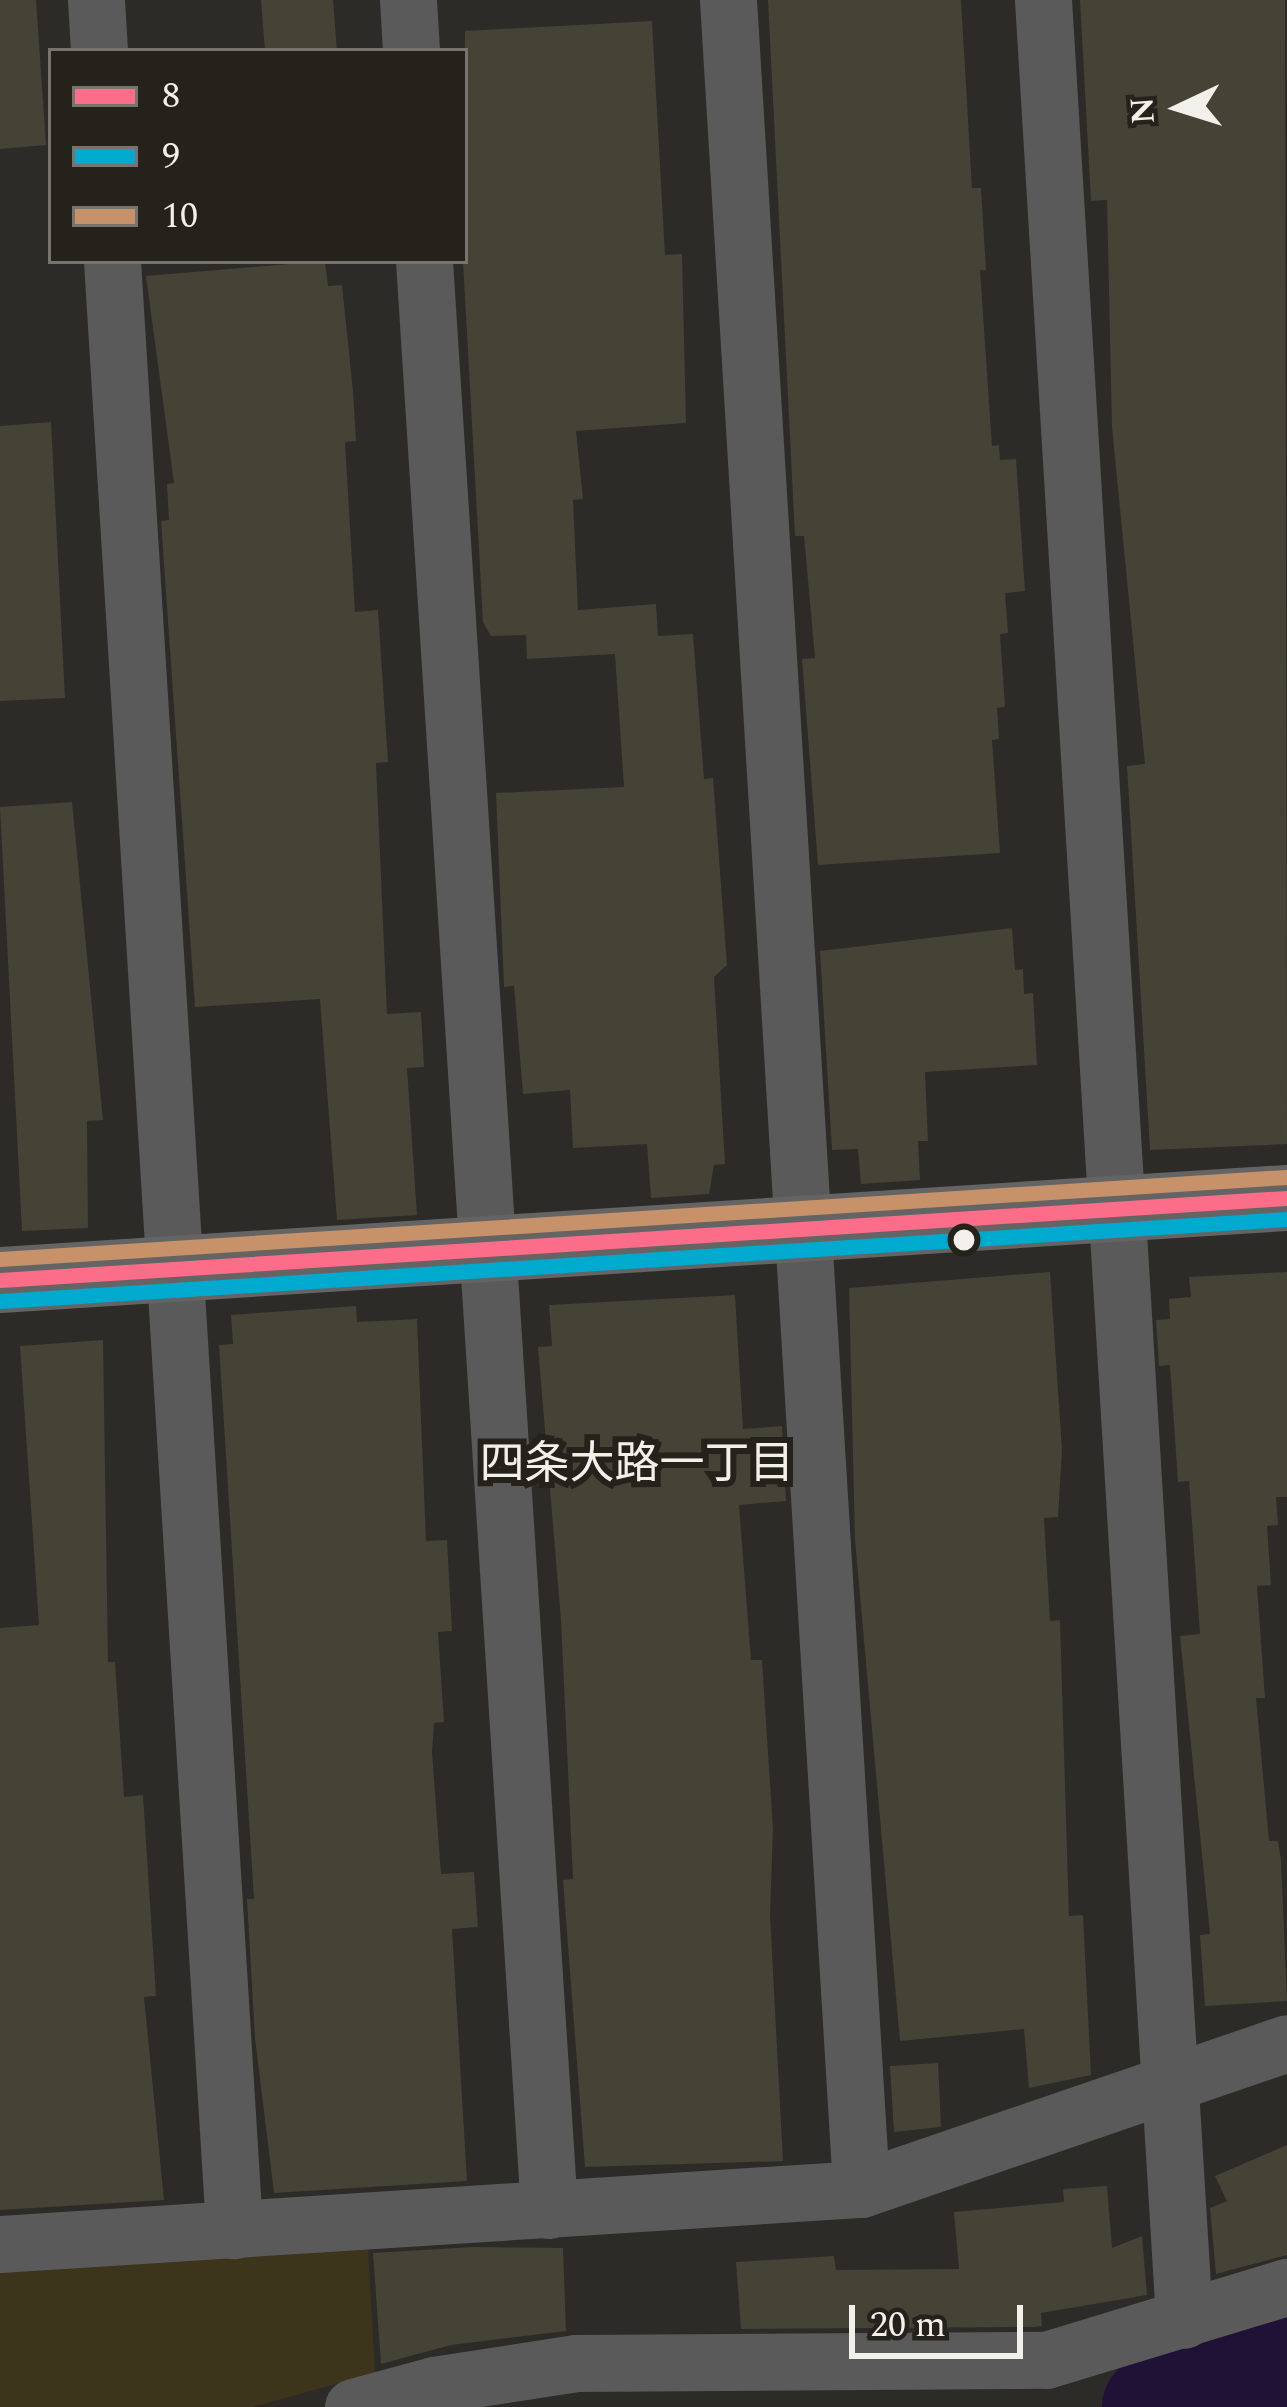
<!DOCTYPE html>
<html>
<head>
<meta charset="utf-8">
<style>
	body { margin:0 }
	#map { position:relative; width:1287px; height:2407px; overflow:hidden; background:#2c2b27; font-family:Spectral,"Noto Sans JP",serif }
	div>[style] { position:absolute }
	.green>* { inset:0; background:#3c351c }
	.river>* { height:105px; margin:-52.5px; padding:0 52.5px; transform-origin:52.5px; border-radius:52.5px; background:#1f1236 }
	.building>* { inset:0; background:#454236 }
	.street>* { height:57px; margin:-28.5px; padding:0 28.5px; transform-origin:28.5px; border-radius:28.5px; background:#5a5a5a }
	.secondary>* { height:66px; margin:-33px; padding:0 33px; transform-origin:33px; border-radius:33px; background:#646464 }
	.bus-1>* { height:15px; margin:-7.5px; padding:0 7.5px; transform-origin:7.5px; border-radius:7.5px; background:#fb6d88 }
	.bus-2>* { height:15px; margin:-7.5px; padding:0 7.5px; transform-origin:7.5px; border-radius:7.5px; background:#00a9ce }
	.bus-3>* { height:15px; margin:-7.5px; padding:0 7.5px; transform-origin:7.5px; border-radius:7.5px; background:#c7916a }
	.dots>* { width:33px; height:33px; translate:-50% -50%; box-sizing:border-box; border:6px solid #24221b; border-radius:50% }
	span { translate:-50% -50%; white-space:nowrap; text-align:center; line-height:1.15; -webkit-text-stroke:12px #24221b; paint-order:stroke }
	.neighbourhood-label { font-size:45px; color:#f1f0eb }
	.legend { position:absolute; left:48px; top:48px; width:420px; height:216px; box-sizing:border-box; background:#24221b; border:3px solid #76746e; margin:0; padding:15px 21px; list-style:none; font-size:36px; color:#f1f0eb }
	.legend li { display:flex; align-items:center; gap:24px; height:60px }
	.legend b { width:60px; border:3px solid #76746e }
	.north { position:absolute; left:1119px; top:48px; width:120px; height:120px; -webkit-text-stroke:9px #24221b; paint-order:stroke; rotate:266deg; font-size:33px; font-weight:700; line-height:48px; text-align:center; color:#f1f0eb }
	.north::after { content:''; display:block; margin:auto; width:42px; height:54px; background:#f1f0eb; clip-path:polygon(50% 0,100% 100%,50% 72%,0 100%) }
	.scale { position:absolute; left:849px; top:2305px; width:174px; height:54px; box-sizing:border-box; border:6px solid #f1f0eb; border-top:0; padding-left:15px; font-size:36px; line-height:42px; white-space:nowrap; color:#f1f0eb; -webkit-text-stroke:9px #24221b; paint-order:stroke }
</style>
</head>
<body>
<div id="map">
	<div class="green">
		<div style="clip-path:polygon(368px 2247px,375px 2373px,253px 2407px,0 2407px,0 2268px)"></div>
	</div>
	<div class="river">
		<div style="left:1154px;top:2407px;width:140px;rotate:-17.9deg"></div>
	</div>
	<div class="building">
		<div style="clip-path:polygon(0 0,36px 0,46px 145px,0 149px)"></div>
		<div style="clip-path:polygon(261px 0,333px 0,337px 51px,265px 51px)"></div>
		<div style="clip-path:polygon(768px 0,961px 0,972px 188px,981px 188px,986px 270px,980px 270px,992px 446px,999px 445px,1000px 460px,1016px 459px,1025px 591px,1005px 593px,1008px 633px,1000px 634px,1005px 707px,997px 708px,999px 739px,992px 740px,1000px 853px,818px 865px,802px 659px,815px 658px,804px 536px,795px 536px)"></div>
		<div style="clip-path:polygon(1080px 0,1285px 0,1287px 1144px,1150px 1150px,1127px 766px,1145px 764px,1112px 427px,1107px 200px,1091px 201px)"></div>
		<div style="clip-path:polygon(652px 21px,665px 255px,682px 254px,686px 423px,576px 431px,583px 499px,573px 500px,578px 610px,656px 604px,658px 636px,693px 634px,704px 779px,713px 778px,727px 965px,714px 977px,725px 1164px,714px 1165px,709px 1194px,651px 1198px,647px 1144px,573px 1148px,570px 1090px,523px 1094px,514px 986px,504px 987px,496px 793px,624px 787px,615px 654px,527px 659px,526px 635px,491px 636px,483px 622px,463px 261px,465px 31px)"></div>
		<div style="clip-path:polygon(325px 261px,328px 286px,342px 285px,353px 391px,356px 441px,345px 442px,355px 612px,378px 610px,388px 762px,376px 763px,387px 1014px,421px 1012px,424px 1067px,407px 1068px,417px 1215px,337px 1220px,320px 999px,195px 1007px,161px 521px,169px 520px,167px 484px,174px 483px,146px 276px)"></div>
		<div style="clip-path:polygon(51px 422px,65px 698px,0 701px,0 426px)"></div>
		<div style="clip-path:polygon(72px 802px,103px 1120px,87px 1121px,88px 1228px,22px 1231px,0 807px)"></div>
		<div style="clip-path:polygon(1012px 928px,1015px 970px,1023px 969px,1024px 994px,1033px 993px,1037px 1065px,925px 1072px,928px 1141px,918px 1141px,920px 1180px,861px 1184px,858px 1149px,832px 1150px,820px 951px)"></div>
		<div style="clip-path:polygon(1050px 1272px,1062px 1450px,1058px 1517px,1044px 1518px,1050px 1621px,1060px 1620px,1069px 1916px,1083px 1915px,1091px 2075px,1029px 2088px,1024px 2029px,900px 2041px,855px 1540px,849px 1288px)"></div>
		<div style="clip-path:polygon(1287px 1272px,1287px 1497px,1276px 1497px,1278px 1525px,1267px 1526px,1271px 1585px,1257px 1586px,1265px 1698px,1256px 1698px,1269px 1841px,1278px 1841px,1281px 1860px,1287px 2001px,1205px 2006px,1200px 1935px,1210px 1934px,1180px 1636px,1200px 1634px,1189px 1481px,1178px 1482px,1170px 1365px,1159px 1366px,1156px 1320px,1170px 1319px,1169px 1299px,1191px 1297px,1189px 1277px)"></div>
		<div style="clip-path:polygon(735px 1295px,743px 1429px,782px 1426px,786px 1501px,739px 1505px,751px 1660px,762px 1660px,773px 1829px,770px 1915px,783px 2161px,585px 2167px,563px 1880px,573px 1879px,561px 1620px,538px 1347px,552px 1346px,549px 1305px)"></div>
		<div style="clip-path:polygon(356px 1306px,357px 1322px,417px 1319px,426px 1541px,447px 1540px,452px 1631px,438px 1632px,444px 1722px,434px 1723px,432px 1752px,441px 1874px,474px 1872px,478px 1927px,452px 1929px,467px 2181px,274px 2193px,255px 2038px,247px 1899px,254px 1899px,219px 1345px,233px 1344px,231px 1315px)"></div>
		<div style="clip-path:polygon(103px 1340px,108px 1662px,115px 1662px,124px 1797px,143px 1795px,156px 1996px,144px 1997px,164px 2200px,0 2210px,0 1628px,39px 1625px,20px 1346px)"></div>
		<div style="clip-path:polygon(938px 2063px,941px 2127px,894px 2132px,890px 2066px)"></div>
		<div style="clip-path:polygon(1287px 2145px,1287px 2255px,1216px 2274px,1210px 2208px,1227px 2201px,1215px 2176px)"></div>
		<div style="clip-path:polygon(1107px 2186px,1112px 2248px,1142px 2236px,1147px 2295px,1041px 2313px,1042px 2326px,1033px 2327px,741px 2329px,736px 2262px,834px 2256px,836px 2270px,959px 2269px,954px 2212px,1064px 2202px,1063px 2189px)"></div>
		<div style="clip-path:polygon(473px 2247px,563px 2248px,566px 2331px,451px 2345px,381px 2364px,373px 2253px)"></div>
	</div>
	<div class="street">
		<div style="left:96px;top:0;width:51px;rotate:86.6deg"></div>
		<div style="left:408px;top:0;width:51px;rotate:86.6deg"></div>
		<div style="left:728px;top:0;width:2193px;rotate:86.52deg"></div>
		<div style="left:1043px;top:0;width:2324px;rotate:86.52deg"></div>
		<div style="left:112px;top:261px;width:1973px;rotate:86.45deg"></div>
		<div style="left:424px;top:261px;width:1953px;rotate:86.33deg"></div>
		<div style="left:0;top:2244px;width:863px;rotate:-3.66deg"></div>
		<div style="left:861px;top:2189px;width:450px;rotate:-18.9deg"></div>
		<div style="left:353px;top:2407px;width:84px;rotate:-15.2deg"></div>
		<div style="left:434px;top:2385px;width:144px;rotate:-8.8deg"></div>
		<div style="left:576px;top:2363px;width:470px;rotate:-0.4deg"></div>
		<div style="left:1046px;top:2360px;width:252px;rotate:-16.9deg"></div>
	</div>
	<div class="secondary">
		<div style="left:0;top:1280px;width:1290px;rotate:-3.65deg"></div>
	</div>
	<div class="bus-1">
		<div style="left:0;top:1280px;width:1290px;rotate:-3.65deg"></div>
	</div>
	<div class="bus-2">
		<div style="left:1px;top:1301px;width:1289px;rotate:-3.65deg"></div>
	</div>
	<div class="bus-3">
		<div style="left:0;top:1259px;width:1289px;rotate:-3.65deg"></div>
	</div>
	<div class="dots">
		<div style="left:964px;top:1240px;background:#f1f0eb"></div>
	</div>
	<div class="neighbourhood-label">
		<span style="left:637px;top:1465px">四条大路一丁目</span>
	</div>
	<ul class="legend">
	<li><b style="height:15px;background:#fb6d88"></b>8</li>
	<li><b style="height:15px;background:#00a9ce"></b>9</li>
	<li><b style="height:15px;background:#c7916a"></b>10</li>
	</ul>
	<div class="north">N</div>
	<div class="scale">20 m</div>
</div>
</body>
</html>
